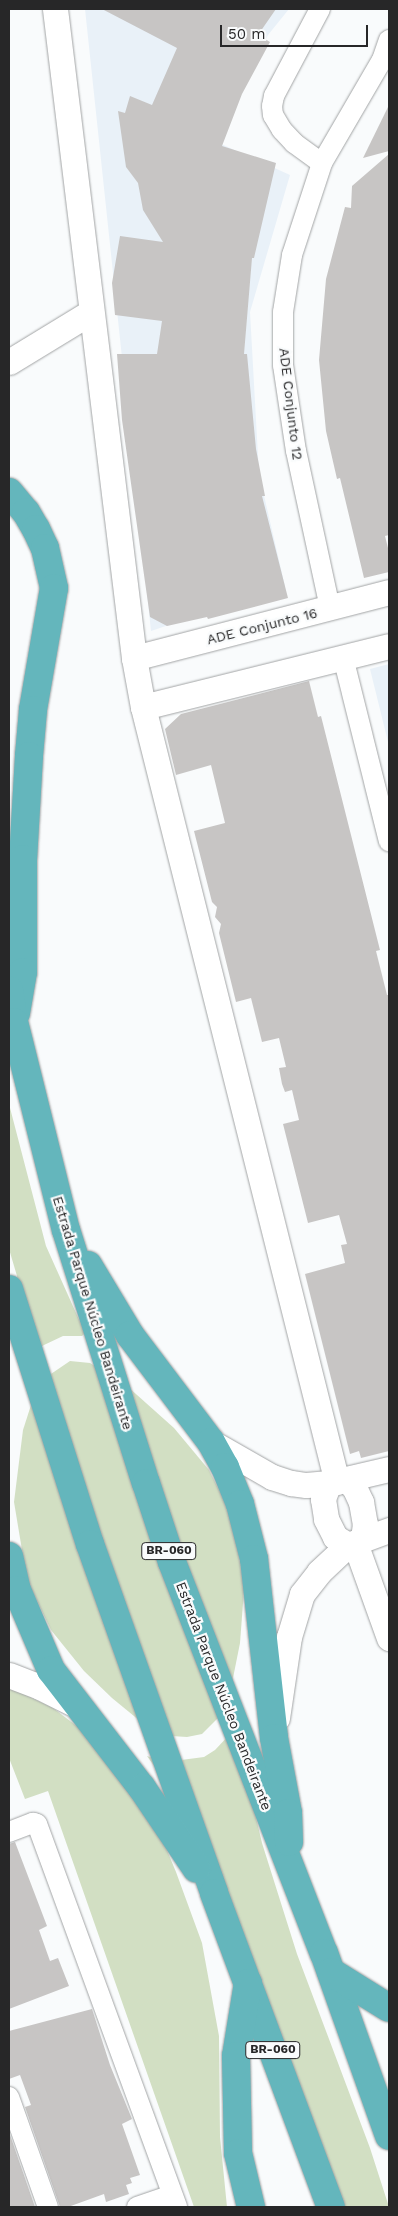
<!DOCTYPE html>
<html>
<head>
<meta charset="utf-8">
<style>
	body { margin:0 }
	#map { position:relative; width:398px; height:2216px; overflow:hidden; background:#f9fbfc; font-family:"Work Sans",sans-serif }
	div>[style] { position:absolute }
	.built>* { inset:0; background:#e9f1f8 }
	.green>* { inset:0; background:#d2dfc3 }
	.building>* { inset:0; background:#c7c5c4 }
	.roads { filter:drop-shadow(0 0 1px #a2a4a5) drop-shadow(0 0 1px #a2a4a5) }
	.minor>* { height:20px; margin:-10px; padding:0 10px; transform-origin:10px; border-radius:10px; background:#fff }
	.tertiary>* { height:25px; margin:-12.5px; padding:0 12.5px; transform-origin:12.5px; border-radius:12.5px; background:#fff }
	.trunk>* { height:28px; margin:-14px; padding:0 14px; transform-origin:14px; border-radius:14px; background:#64b6bc }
	span { translate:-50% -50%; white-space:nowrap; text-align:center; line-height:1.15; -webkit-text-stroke:4.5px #f9fbfc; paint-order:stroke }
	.shield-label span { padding:1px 4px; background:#f9fbfc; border:1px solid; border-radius:4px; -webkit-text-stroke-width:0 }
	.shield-label { font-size:12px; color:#272728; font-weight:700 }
	.street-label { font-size:14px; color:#272728 }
	.frame { position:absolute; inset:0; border:10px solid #272728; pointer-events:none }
	.scale { position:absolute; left:220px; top:25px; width:148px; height:22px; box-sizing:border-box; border:2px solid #272728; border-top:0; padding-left:6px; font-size:15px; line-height:18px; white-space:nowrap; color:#272728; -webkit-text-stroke:4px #f9fbfc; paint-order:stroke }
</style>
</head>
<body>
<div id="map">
	<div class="built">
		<div style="clip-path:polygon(85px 9px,289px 9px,268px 35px,219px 143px,290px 175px,250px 312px,259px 474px,285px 586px,151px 631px)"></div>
		<div style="clip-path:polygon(389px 664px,389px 746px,370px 669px)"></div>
	</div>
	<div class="green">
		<div style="clip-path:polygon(9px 1104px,46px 1246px,85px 1333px,82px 1336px,63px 1336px,44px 1345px,25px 1357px,17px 1276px,9px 1249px)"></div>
		<div style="clip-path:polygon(70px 1361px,90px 1363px,127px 1386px,174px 1428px,209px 1470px,234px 1520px,244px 1590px,240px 1643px,230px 1693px,219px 1717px,202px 1734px,187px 1737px,171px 1736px,140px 1721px,112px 1698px,84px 1671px,51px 1630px,27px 1580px,14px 1502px,23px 1430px,32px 1402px,45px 1378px)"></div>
		<div style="clip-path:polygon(9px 1687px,53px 1708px,95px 1740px,156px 1824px,176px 1872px,202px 1943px,219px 2036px,220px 2137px,227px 2207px,194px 2207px,48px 1791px,25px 1799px,9px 1758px)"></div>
		<div style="clip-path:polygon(231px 1733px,248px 1784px,262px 1843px,297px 1954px,370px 2148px,389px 2207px,338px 2207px,165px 1781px,147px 1756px,166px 1762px,204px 1757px,215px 1750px)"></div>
	</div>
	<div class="building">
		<div style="clip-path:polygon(102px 9px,276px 9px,258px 35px,270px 42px,242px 94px,222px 146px,276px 163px,254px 258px,252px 258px,244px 354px,247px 354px,256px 449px,265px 496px,262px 496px,288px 598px,208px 619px,207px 617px,167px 626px,150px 617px,122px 420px,117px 354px,157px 354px,162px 321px,115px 315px,112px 283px,120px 236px,163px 242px,143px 210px,138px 183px,126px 167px,118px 111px,125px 113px,130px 96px,152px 105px,177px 48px)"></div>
		<div style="clip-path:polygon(389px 105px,389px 151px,363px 158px)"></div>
		<div style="clip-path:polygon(389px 154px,389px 535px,385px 536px,389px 552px,389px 572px,364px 578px,340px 478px,337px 479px,326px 431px,319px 360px,326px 279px,345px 207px,351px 208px,352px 186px)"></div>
		<div style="clip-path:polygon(309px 681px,318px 717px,321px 716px,380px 950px,376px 951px,387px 995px,389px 995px,389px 1451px,361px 1458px,359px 1451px,350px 1454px,305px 1274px,345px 1263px,341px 1245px,347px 1244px,339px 1215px,308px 1223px,283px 1124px,299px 1120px,292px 1090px,285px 1092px,282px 1084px,279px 1068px,286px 1067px,279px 1038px,262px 1042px,251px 998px,236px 1002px,219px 933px,221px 924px,215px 917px,217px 907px,212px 902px,194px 831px,225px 823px,211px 765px,176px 775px,165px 729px,181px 714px)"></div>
		<div style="clip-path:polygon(15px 1842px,47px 1926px,39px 1930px,50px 1961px,58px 1958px,69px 1986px,9px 2009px,9px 1844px)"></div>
		<div style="clip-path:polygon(92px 2009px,110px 2065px,132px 2119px,122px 2124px,140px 2175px,130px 2178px,132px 2183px,126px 2185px,129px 2194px,106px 2202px,104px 2194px,68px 2207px,60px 2207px,25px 2107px,31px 2105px,20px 2075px,9px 2079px,9px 2031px)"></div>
		<div style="clip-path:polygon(9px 2132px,35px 2207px,9px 2207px)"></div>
	</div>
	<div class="roads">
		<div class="minor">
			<div style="left:320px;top:9px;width:98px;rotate:117.9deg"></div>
			<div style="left:274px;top:96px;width:10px;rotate:101deg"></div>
			<div style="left:272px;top:106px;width:9px;rotate:84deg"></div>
			<div style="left:273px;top:115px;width:17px;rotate:59deg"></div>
			<div style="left:282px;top:130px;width:18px;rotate:47deg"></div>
			<div style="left:294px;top:143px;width:34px;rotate:36deg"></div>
			<div style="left:330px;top:608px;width:161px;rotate:-102.2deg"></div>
			<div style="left:296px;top:451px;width:87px;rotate:-98.6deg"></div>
			<div style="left:283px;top:365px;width:53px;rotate:-90deg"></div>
			<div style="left:283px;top:312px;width:58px;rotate:-81deg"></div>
			<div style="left:292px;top:255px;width:97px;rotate:-71.9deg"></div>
			<div style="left:322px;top:163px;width:119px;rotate:-59.8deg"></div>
			<div style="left:382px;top:60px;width:21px;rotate:-71deg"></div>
			<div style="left:343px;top:657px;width:190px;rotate:76deg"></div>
			<div style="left:9px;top:1832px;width:26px;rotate:-21deg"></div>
			<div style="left:33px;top:1823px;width:4px;rotate:14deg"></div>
			<div style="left:37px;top:1824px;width:408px;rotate:69.9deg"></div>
			<div style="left:9px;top:2097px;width:117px;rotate:70.5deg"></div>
			<div style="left:137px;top:2207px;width:37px;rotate:-19deg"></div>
		</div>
		<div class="tertiary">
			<div style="left:55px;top:9px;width:654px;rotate:83.06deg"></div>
			<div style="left:134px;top:658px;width:50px;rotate:79.6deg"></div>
			<div style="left:143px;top:707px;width:799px;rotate:75.95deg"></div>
			<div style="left:9px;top:362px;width:96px;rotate:-31.4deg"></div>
			<div style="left:134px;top:658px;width:263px;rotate:-14.5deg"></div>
			<div style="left:143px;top:707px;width:253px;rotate:-13.9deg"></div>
			<div style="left:211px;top:1442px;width:70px;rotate:29.8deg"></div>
			<div style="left:272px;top:1477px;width:20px;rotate:18deg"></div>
			<div style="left:291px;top:1483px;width:15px;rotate:8deg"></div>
			<div style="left:306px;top:1485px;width:23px;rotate:-5deg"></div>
			<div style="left:329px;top:1483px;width:62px;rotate:-13.1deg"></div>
			<div style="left:346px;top:1480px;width:11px;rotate:41deg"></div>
			<div style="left:354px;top:1487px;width:17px;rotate:65deg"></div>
			<div style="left:361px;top:1502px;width:22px;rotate:80deg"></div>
			<div style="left:365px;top:1524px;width:15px;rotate:98deg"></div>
			<div style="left:329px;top:1483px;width:17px;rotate:111deg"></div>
			<div style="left:323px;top:1499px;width:20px;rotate:81deg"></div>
			<div style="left:326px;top:1519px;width:20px;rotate:63deg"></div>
			<div style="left:335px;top:1537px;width:15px;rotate:32deg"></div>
			<div style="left:355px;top:1543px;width:101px;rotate:70.3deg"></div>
			<div style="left:9px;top:1675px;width:33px;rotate:21deg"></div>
			<div style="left:40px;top:1687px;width:42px;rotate:26.6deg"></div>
			<div style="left:277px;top:1718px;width:82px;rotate:-81.6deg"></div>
			<div style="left:289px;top:1637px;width:45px;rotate:-73.2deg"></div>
			<div style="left:302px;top:1594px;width:28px;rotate:-52deg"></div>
			<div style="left:319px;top:1572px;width:40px;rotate:-43deg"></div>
			<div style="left:348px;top:1545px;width:44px;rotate:-20.1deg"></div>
		</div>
		<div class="trunk">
			<div style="left:9px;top:492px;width:26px;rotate:50deg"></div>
			<div style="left:26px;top:512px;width:20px;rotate:60deg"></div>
			<div style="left:36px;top:529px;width:21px;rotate:65deg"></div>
			<div style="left:45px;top:548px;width:41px;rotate:77.3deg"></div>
			<div style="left:54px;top:588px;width:124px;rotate:99.8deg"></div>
			<div style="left:33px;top:710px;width:46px;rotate:95deg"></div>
			<div style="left:29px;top:756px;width:103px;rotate:93.3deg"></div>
			<div style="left:23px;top:859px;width:113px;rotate:90deg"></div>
			<div style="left:23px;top:972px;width:42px;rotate:99.7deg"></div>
			<div style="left:9px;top:990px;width:32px;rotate:81deg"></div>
			<div style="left:14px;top:1022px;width:214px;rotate:76deg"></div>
			<div style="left:66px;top:1230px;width:265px;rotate:72.5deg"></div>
			<div style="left:146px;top:1483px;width:83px;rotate:71.8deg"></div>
			<div style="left:172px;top:1562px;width:420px;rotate:68.8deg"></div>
			<div style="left:324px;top:1953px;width:194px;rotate:70.4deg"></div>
			<div style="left:88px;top:1265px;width:82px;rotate:59deg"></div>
			<div style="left:130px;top:1335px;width:134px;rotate:52.9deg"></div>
			<div style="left:211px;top:1442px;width:29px;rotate:61deg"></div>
			<div style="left:225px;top:1467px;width:40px;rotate:68deg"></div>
			<div style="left:240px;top:1504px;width:57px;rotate:75.7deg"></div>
			<div style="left:254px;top:1559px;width:180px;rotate:83.6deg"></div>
			<div style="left:274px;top:1738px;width:76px;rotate:79.4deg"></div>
			<div style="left:288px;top:1813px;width:29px;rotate:88deg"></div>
			<div style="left:9px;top:1289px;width:268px;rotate:72.4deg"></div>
			<div style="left:90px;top:1544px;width:370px;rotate:70.4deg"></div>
			<div style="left:214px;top:1893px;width:335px;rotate:69.6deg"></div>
			<div style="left:9px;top:1556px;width:35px;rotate:77deg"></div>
			<div style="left:17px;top:1590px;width:87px;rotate:67deg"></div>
			<div style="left:51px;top:1670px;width:149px;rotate:52.4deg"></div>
			<div style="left:142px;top:1788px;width:97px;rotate:56deg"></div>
			<div style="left:331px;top:1972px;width:68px;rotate:31.8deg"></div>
			<div style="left:248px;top:1983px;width:74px;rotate:99.3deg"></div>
			<div style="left:236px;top:2056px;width:97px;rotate:88.8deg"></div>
			<div style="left:238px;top:2153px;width:56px;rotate:76.5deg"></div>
		</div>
	</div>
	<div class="shield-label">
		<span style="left:169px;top:1551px">BR-060</span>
		<span style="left:273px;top:2050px">BR-060</span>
	</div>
	<div class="street-label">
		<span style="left:291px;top:404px;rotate:83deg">ADE Conjunto 12</span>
		<span style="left:262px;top:626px;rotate:-14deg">ADE Conjunto 16</span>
		<span style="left:93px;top:1313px;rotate:73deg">Estrada Parque Núcleo Bandeirante</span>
		<span style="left:224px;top:1696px;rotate:69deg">Estrada Parque Núcleo Bandeirante</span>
	</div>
	<div class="frame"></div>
	<div class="scale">50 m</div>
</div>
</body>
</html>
